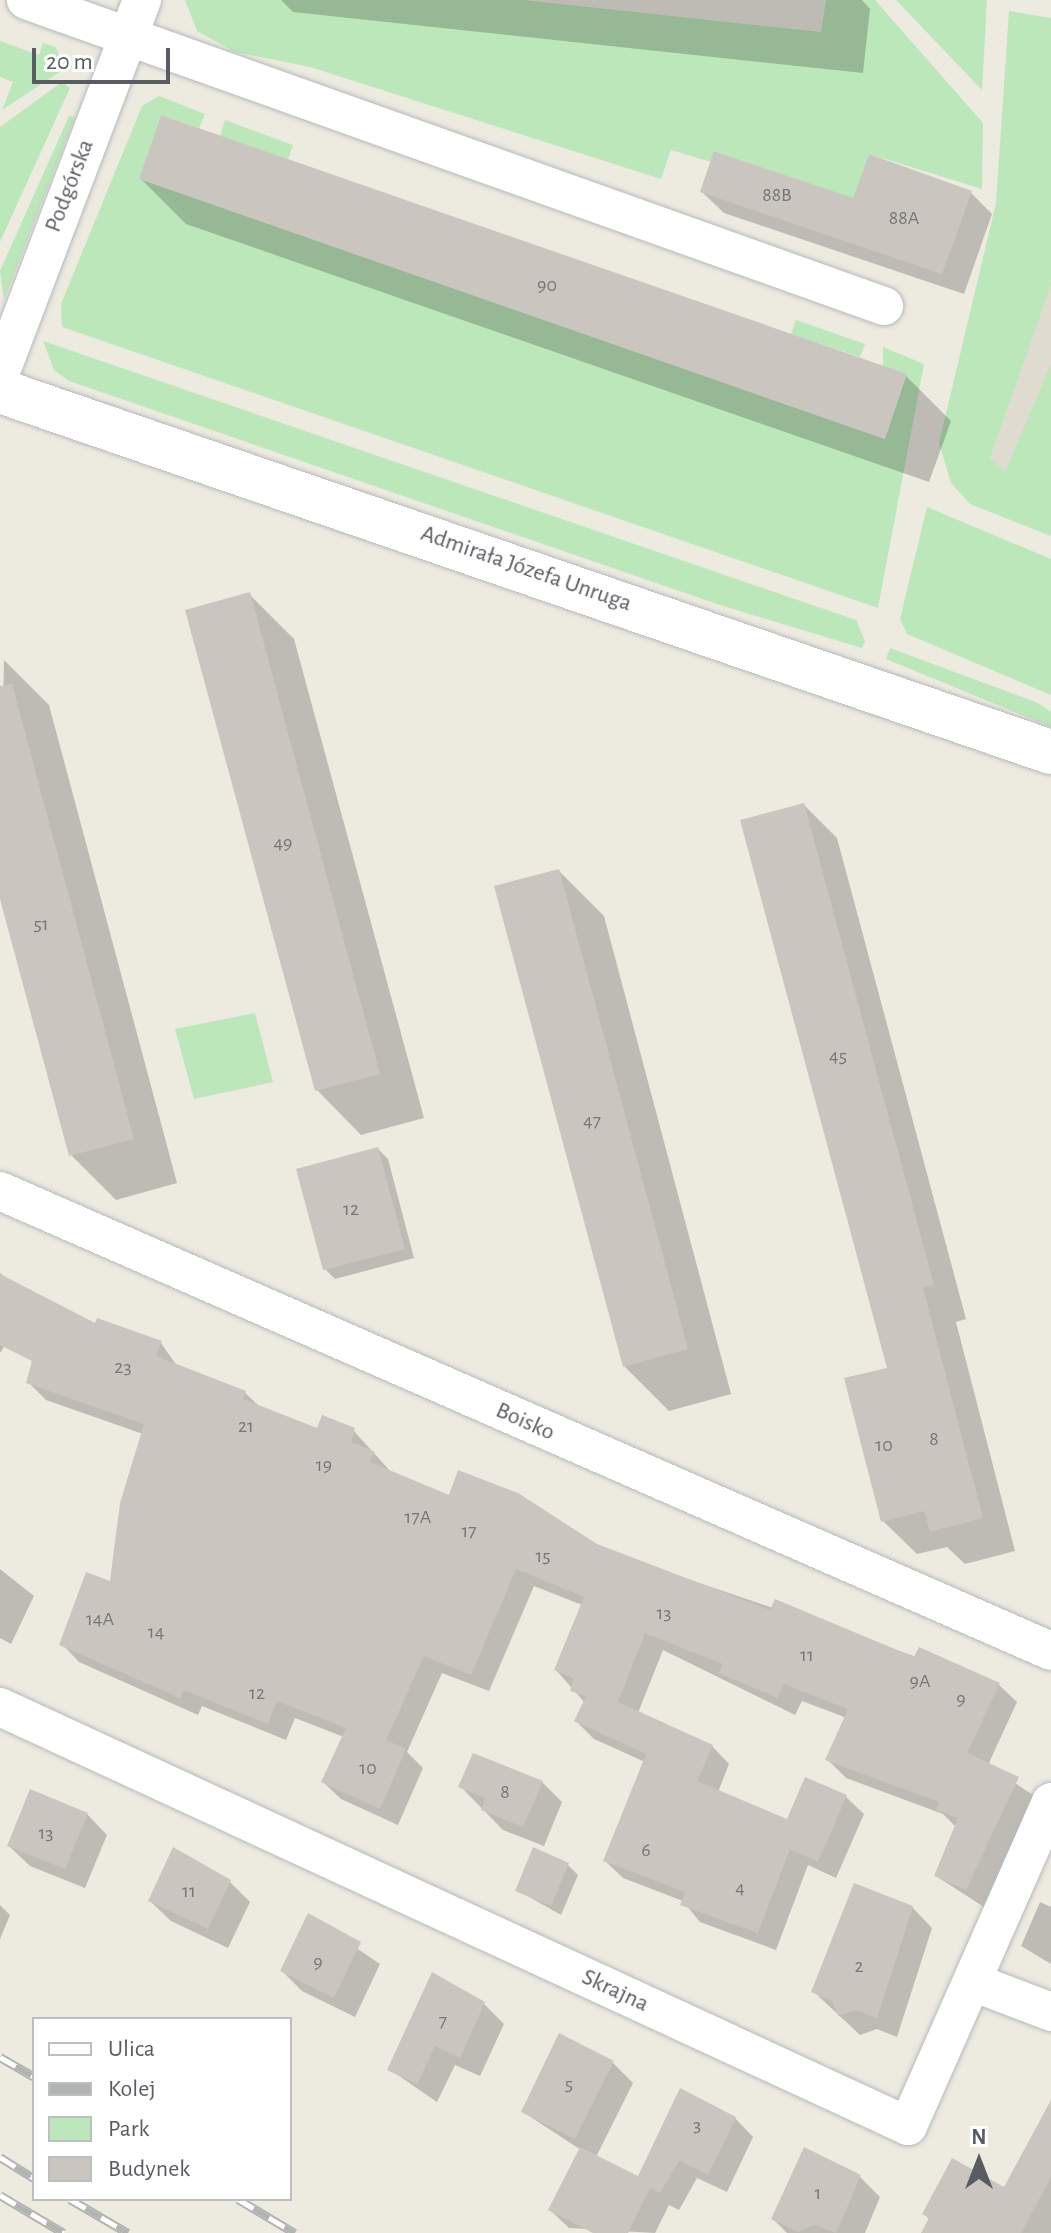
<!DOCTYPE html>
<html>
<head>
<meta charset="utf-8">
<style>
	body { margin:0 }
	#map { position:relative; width:1051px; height:2233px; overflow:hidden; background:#edeae0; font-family:"Alegreya Sans",sans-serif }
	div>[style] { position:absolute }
	.education>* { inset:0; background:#dfdbd1 }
	.green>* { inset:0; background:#bce7ba }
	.shadow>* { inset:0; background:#0003 }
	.building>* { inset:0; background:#cac6bf }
	.roads { filter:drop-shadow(0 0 2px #b6b9be) drop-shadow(0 0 2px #b6b9be) }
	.minor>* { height:38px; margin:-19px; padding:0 19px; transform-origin:19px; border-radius:19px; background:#fff }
	.tertiary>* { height:44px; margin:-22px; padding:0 22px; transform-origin:22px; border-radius:22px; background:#fff }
	.rail>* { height:9px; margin-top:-4.5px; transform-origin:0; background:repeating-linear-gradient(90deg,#fff 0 18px,#b2b3b3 0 36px); box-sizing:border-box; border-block:2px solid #b2b3b3 }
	span { translate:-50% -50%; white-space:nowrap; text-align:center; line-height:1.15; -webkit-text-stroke:6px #fff; paint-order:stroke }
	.number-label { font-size:20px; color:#757779 }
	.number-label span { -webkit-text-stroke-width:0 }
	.street-label { font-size:24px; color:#595d62 }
	.legend { position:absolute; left:32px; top:2017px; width:260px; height:184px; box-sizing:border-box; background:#fff; border:2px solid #bdbec0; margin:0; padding:10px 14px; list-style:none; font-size:24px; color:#595d62 }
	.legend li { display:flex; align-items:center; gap:16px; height:40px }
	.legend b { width:40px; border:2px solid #bdbec0 }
	.north { position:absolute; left:939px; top:2121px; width:80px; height:80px; -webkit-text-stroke:6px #fff; paint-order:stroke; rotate:0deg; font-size:22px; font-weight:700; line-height:32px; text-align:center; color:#595d62 }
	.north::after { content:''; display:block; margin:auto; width:28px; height:36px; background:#595d62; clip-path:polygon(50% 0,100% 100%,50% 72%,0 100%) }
	.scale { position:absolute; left:32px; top:48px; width:138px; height:36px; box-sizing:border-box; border:4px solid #595d62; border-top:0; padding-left:10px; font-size:24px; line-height:28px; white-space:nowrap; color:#595d62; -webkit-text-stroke:6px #fff; paint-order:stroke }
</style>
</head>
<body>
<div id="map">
	<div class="education">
		<div style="clip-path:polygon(1051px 177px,1051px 509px,964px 475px)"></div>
	</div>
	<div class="green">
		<div style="clip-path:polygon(185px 0,523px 0,821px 32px,826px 0,875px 0,983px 123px,982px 189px,869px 154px,853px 199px,715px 151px,711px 162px,671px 150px,661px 179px,310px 67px,235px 52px,197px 31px)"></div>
		<div style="clip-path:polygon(896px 0,987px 0,982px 90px)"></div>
		<div style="clip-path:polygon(1009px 11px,1051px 18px,1051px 285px,990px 458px,1005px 472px,1051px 364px,1051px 536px,970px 504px,951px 483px,939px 443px,996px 203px)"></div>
		<div style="clip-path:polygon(0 41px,39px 55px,43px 43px,56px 47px,63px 70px,2px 110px,13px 82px,0 77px)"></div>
		<div style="clip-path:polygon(62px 82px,70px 88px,0 242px,0 127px)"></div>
		<div style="clip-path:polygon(159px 96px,205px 114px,199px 128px,161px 115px,140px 179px,884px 439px,883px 347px,924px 364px,878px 608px,62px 327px,61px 304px,142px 106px)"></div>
		<div style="clip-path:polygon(69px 116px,75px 117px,4px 300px,0 271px)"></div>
		<div style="clip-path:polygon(225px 120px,293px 145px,288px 159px,220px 136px)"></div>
		<div style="clip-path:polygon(796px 320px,865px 344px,860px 357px,791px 334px)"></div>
		<div style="clip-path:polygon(43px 341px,856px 620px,865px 641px,862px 648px,723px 606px,69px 381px,54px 370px)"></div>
		<div style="clip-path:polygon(927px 507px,1051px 559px,1051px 695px,907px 634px,900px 619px)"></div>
		<div style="clip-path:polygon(890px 648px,1038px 703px,1051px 712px,1051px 727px,886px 659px)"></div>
		<div style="clip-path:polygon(255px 1013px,273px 1082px,194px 1099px,175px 1029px)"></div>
	</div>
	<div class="shadow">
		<div style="clip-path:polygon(281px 0,862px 0,870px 9px,863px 73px,293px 12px)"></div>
		<div style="clip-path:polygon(141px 179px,906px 376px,951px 421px,929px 482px,186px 224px)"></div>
		<div style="clip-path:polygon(702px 192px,855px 201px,971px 193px,992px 214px,964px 294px,724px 213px)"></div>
		<div style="clip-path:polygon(250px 595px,294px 639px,424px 1118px,361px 1135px,317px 1090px)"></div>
		<div style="clip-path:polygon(4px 660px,49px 705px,177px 1183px,116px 1200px,71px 1155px,0 891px)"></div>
		<div style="clip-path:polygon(804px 805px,837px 838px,966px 1319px,956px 1322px,1015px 1551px,965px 1564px,947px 1547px,917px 1554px,883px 1521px,889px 1369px)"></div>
		<div style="clip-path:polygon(559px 871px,604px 916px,731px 1394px,669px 1411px,624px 1366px)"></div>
		<div style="clip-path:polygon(378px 1149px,388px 1159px,414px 1258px,335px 1279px,325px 1269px)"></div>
		<div style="clip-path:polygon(0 1273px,31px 1296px,1px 1352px,0 1352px)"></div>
		<div style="clip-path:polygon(96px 1326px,161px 1343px,177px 1366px,244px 1392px,260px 1407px,319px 1431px,353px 1430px,391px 1472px,450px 1498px,999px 1685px,1017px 1702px,988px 1765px,1036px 1797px,984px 1907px,936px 1876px,956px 1827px,943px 1814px,846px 1778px,828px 1760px,847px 1718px,802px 1701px,795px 1715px,663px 1650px,638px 1713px,712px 1746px,729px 1764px,718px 1792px,788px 1822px,846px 1797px,864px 1814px,836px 1878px,808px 1865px,776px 1950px,700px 1922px,683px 1901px,623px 1878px,605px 1861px,645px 1762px,594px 1739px,576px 1721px,585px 1703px,556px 1670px,582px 1605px,534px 1586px,489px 1691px,442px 1673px,407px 1752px,423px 1768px,398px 1825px,341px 1799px,323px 1782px,344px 1737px,295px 1718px,286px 1740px,202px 1706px,198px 1715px,79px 1662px,62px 1644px,111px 1583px,143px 1434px,46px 1400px,28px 1382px)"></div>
		<div style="clip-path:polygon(0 1569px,34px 1596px,11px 1644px,0 1638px)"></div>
		<div style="clip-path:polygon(542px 1782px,562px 1802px,544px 1846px,503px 1830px,460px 1786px)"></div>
		<div style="clip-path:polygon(87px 1814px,107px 1835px,85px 1888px,30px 1866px,9px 1846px)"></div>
		<div style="clip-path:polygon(568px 1865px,578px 1875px,561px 1915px,517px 1890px)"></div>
		<div style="clip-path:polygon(230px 1882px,250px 1902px,228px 1948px,171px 1921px,150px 1901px)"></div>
		<div style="clip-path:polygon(1040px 1902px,1051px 1907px,1051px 1964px,1021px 1946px)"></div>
		<div style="clip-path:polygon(0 1905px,10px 1915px,0 1939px)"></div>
		<div style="clip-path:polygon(912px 1907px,932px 1928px,897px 2037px,877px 2029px,860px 2035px,813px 1991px)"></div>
		<div style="clip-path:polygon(309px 1916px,380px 1964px,355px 2017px,302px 1991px,282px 1971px)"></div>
		<div style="clip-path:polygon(484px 2004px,504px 2024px,480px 2076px,455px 2065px,437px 2102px,389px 2069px)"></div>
		<div style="clip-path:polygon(613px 2063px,633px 2083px,596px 2157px,639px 2179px,735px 2118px,753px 2137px,727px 2192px,697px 2178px,679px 2210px,669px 2205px,655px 2233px,569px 2228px,550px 2210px,581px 2150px,523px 2112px)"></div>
		<div style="clip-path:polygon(1051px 2114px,1051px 2233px,923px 2233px,930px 2220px,924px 2214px,1005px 2190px)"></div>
		<div style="clip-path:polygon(860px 2177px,880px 2197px,865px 2233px,787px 2233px,773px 2219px)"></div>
	</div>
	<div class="building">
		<div style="clip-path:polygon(161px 115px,907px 374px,885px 439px,139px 179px)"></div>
		<div style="clip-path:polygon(714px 151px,853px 198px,869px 154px,972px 191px,942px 274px,700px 192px)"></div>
		<div style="clip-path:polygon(250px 592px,380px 1074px,315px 1091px,185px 610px)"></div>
		<div style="clip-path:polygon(12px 684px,134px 1139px,69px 1156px,0 899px,0 686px)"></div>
		<div style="clip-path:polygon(804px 803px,934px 1285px,923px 1288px,983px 1518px,930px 1532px,924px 1511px,881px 1522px,844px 1378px,887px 1368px,740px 820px)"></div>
		<div style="clip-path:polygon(559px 869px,688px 1349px,623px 1367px,494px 886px)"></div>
		<div style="clip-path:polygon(378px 1147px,405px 1249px,323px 1270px,296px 1169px)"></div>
		<div style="clip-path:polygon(0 1274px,95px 1323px,97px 1318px,162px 1341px,156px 1356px,246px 1391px,243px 1399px,317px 1428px,322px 1415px,355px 1428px,351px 1442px,375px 1452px,370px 1462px,449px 1495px,458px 1470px,518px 1493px,597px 1544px,770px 1610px,775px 1599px,914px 1657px,919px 1647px,1000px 1683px,967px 1753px,1019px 1777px,966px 1890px,934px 1876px,958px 1818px,936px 1810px,939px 1802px,825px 1760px,848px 1709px,784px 1684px,777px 1698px,719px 1673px,723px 1664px,645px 1633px,618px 1702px,713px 1745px,697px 1781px,787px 1819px,805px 1777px,847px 1795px,818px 1862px,790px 1849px,758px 1933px,680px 1905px,685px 1892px,603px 1861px,646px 1754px,574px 1721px,586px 1696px,570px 1691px,574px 1679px,554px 1670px,584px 1597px,516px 1569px,471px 1675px,424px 1656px,386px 1740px,406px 1749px,380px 1809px,321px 1782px,346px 1728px,277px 1701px,268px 1724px,184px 1690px,180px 1698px,59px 1645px,86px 1572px,110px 1581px,120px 1503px,144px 1424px,26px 1383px,32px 1361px,0 1345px)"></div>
		<div style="clip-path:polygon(473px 1753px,543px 1781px,523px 1827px,481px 1810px,485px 1798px,458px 1787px)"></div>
		<div style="clip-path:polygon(30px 1789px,88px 1813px,65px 1869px,7px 1846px)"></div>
		<div style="clip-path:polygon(173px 1847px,231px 1880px,208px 1929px,148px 1901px)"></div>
		<div style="clip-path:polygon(533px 1847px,569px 1863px,551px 1906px,515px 1891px)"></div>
		<div style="clip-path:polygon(854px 1883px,913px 1906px,877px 2018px,856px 2010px,838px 2016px,832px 2001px,811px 1992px)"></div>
		<div style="clip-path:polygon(308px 1913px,361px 1942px,334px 1998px,280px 1971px)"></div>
		<div style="clip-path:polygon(432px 1972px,485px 2002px,460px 2058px,435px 2046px,417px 2084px,387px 2070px)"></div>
		<div style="clip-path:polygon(559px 2033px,614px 2061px,575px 2139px,521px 2112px)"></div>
		<div style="clip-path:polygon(680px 2088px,736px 2117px,708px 2175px,679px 2161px,660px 2193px,650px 2188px,628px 2233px,593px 2233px,548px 2210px,580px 2147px,638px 2176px)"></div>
		<div style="clip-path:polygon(1051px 2100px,1051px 2177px,1021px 2233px,921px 2233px,929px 2218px,922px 2214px,952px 2158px,1004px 2187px)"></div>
		<div style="clip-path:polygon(804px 2147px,861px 2175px,836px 2233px,814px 2225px,798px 2232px,771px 2219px)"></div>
	</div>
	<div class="roads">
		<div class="minor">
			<div style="left:26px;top:0;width:911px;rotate:19.63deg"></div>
			<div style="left:0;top:374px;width:400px;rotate:-69.2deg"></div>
			<div style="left:0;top:1191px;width:1147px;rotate:23.64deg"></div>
			<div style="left:0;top:1707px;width:1000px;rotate:24.77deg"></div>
			<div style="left:908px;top:2126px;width:354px;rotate:-66.2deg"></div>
			<div style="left:973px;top:1982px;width:84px;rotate:21deg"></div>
		</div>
		<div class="tertiary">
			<div style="left:0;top:391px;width:1111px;rotate:18.96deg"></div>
		</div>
	</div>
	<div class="rail">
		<div style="left:0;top:2057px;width:39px;rotate:30deg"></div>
		<div style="left:0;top:2157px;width:40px;rotate:32deg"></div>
		<div style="left:0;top:2195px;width:74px;rotate:30.7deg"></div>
		<div style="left:70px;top:2199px;width:67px;rotate:30.4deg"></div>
		<div style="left:238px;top:2199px;width:66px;rotate:30.8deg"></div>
	</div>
	<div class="number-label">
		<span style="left:777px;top:195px">88B</span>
		<span style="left:904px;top:218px">88A</span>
		<span style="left:547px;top:285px">90</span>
		<span style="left:283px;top:843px">49</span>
		<span style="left:41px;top:924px">51</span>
		<span style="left:838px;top:1056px">45</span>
		<span style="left:592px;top:1121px">47</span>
		<span style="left:351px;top:1209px">12</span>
		<span style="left:123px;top:1367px">23</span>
		<span style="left:246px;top:1426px">21</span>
		<span style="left:934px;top:1439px">8</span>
		<span style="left:884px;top:1445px">10</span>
		<span style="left:324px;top:1465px">19</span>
		<span style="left:418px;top:1517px">17A</span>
		<span style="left:469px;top:1531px">17</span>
		<span style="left:543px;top:1556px">15</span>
		<span style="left:664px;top:1613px">13</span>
		<span style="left:100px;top:1619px">14A</span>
		<span style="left:156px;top:1632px">14</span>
		<span style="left:807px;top:1655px">11</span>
		<span style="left:920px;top:1681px">9A</span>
		<span style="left:257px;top:1693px">12</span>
		<span style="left:961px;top:1699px">9</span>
		<span style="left:368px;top:1768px">10</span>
		<span style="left:505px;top:1792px">8</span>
		<span style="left:46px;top:1833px">13</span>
		<span style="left:646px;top:1850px">6</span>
		<span style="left:740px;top:1888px">4</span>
		<span style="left:189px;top:1891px">11</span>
		<span style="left:318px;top:1962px">9</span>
		<span style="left:859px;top:1966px">2</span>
		<span style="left:443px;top:2021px">7</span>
		<span style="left:569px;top:2084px">5</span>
		<span style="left:697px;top:2125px">3</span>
		<span style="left:818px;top:2193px">1</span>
	</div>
	<div class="street-label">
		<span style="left:70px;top:186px;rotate:-69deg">Podgórska</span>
		<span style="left:526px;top:569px;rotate:19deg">Admirała Józefa Unruga</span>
		<span style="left:525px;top:1422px;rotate:24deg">Boisko</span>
		<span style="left:615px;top:1991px;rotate:25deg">Skrajna</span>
	</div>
	<ul class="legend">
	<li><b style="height:10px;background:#fff"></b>Ulica</li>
	<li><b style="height:10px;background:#b2b3b3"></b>Kolej</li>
	<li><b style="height:22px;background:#bce7ba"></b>Park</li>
	<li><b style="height:22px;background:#cac6bf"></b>Budynek</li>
	</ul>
	<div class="north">N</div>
	<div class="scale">20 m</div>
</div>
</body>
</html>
